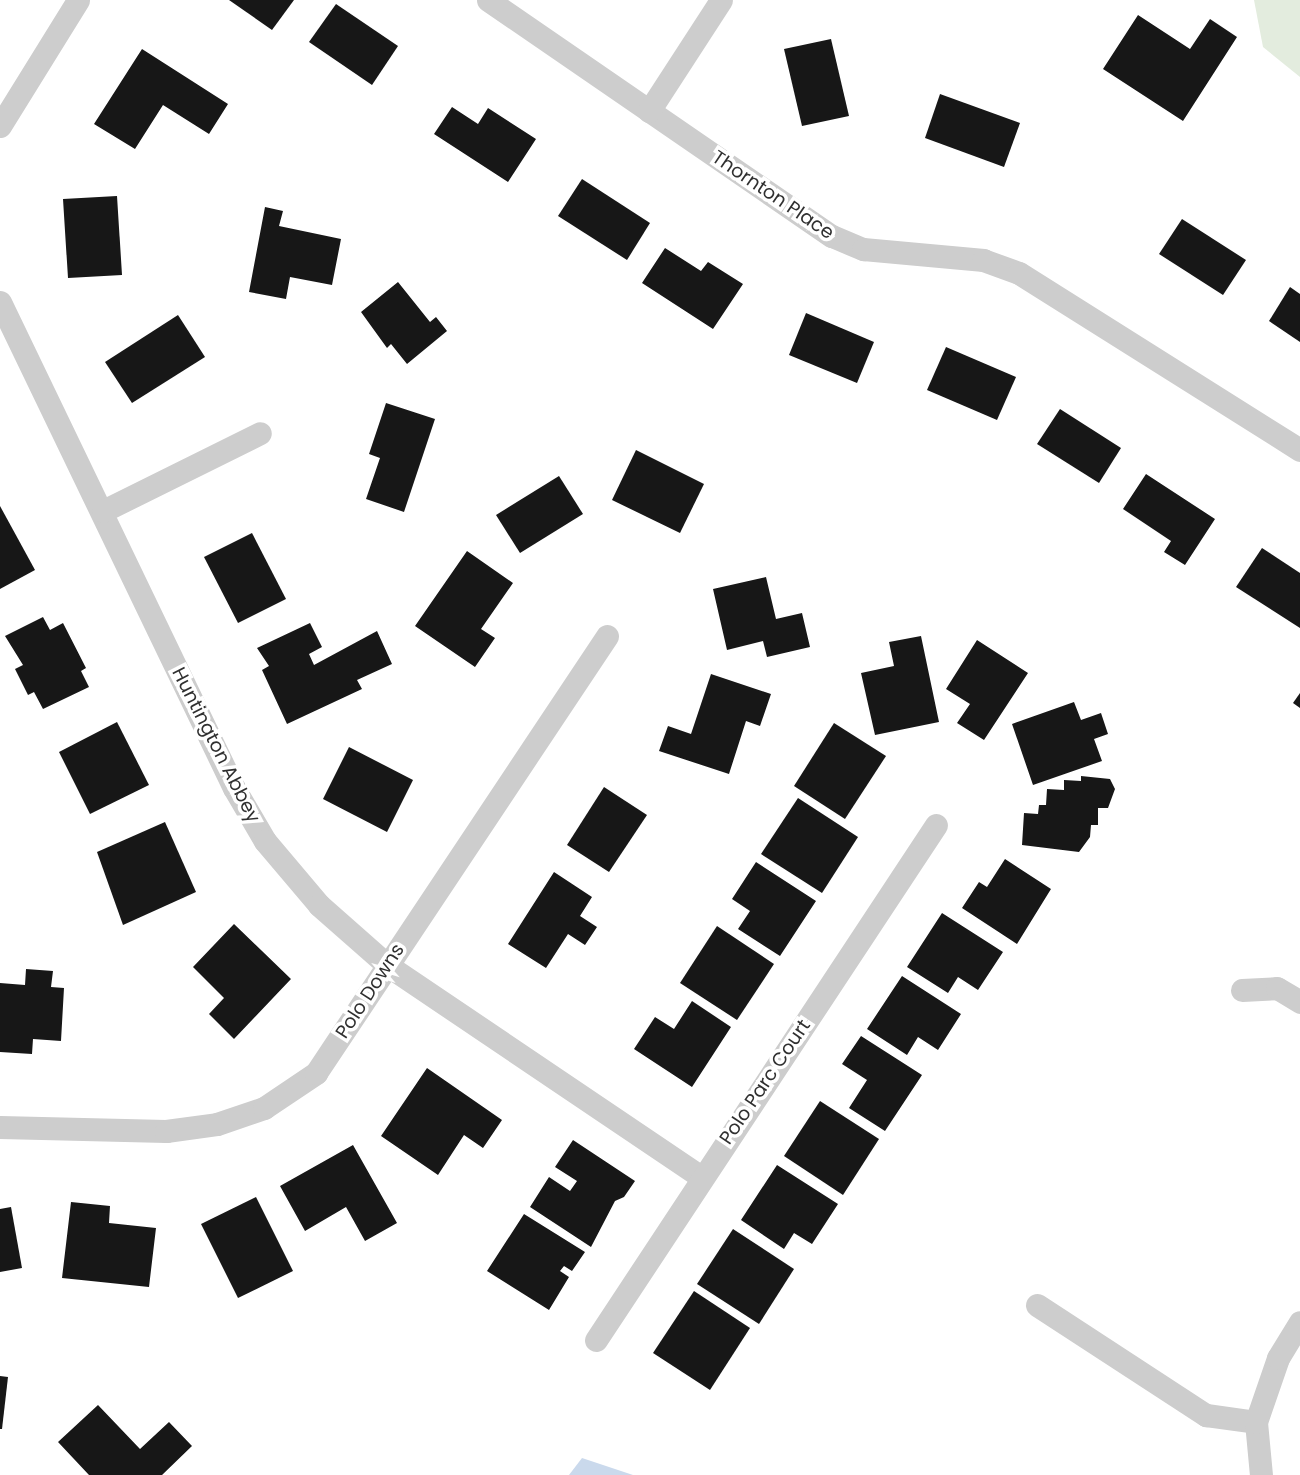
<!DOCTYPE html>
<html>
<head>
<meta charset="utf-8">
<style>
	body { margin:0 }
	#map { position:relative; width:1300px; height:1475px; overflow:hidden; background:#fff; font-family:Poppins,sans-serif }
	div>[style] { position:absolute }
	.green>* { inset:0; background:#e3ecde }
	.water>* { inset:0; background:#cad9ec }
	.building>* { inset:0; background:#171717 }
	.street>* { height:23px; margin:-11.5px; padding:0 11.5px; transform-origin:11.5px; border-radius:11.5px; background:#cdcdcd }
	span { translate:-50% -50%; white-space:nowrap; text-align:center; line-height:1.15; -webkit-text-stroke:7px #fff; paint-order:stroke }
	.street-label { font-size:19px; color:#303030 }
</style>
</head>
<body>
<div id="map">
	<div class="green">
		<div style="clip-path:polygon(1254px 0,1300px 0,1300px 77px,1263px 47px)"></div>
	</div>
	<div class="water">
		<div style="clip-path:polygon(582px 1458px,633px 1475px,569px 1475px)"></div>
	</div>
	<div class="building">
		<div style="clip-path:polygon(229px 0,294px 0,272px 30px)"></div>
		<div style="clip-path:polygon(336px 4px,398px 46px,372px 85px,309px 42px)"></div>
		<div style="clip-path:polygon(1138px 15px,1190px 49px,1210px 19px,1237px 37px,1183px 121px,1103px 69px)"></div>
		<div style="clip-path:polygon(831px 39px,849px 116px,802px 126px,784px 49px)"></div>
		<div style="clip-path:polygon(142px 49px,228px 104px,209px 134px,163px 105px,135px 149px,94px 124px)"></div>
		<div style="clip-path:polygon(940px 94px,1020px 123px,1004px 167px,925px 138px)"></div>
		<div style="clip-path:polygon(452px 107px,478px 124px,488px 108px,536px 139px,508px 182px,434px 134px)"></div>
		<div style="clip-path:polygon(582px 179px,650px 223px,627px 260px,558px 216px)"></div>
		<div style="clip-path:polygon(117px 196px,122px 275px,68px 278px,63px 199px)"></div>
		<div style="clip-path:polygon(265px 207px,283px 211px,279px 226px,341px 239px,332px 285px,290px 277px,286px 299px,249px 292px)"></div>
		<div style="clip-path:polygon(1182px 219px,1246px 260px,1223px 295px,1159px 254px)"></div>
		<div style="clip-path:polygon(665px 248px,701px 271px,708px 262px,743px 284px,713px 329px,642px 283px)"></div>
		<div style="clip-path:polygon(398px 282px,430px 322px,436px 317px,447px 331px,407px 364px,391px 344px,387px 348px,361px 312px)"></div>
		<div style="clip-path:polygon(1290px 287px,1300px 294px,1300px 342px,1269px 321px)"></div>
		<div style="clip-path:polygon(806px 313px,874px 342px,857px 383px,789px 355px)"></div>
		<div style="clip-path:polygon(178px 315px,205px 357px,132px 403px,105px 362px)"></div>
		<div style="clip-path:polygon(946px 347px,1016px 377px,997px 420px,927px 390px)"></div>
		<div style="clip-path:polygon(386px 403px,435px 419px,404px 512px,366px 499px,380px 458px,369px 454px)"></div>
		<div style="clip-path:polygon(1060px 409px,1121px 448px,1099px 483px,1037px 444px)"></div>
		<div style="clip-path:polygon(636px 450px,704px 484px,680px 533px,612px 500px)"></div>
		<div style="clip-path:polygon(1146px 474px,1215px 519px,1185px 565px,1164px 552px,1171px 541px,1123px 509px)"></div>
		<div style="clip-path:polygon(559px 476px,583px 514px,520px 553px,496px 515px)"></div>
		<div style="clip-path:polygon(0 506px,35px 570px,0 589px)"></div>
		<div style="clip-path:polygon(252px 533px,286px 599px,238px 623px,204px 557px)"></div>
		<div style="clip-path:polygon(1262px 548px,1300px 573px,1300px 628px,1236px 587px)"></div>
		<div style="clip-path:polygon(467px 551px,513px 583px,481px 629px,495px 638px,475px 667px,415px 626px)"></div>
		<div style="clip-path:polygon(766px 577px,776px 619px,802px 613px,810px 647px,767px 657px,763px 641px,727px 650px,713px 589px)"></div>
		<div style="clip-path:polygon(43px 617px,50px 630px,63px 623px,86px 668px,81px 671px,89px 687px,43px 709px,34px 692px,28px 695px,15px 669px,23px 665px,5px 636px)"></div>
		<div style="clip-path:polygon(310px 623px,322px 647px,309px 654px,314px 665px,377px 631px,392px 664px,357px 680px,362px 689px,287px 724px,262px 670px,269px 666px,257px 648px)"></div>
		<div style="clip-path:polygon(921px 636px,939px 722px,875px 735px,861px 673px,894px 666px,889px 642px)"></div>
		<div style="clip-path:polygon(977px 640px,1028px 673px,984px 740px,957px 723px,970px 704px,946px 689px)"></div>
		<div style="clip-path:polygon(711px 674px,771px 694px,760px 726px,746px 721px,729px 774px,659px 751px,668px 726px,691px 734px)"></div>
		<div style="clip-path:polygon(1300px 693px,1300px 708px,1293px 703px)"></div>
		<div style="clip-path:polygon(1074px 702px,1081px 720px,1101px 713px,1108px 734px,1094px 739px,1102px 761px,1033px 785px,1012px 724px)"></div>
		<div style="clip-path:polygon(117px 722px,149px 785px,90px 814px,59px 752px)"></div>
		<div style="clip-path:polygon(834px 723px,886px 756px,845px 819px,794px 786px)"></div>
		<div style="clip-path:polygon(349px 747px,413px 780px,387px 832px,323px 799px)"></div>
		<div style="clip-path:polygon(1081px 776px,1110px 779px,1115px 789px,1108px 808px,1098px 808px,1098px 825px,1091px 825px,1090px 837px,1079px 852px,1022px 845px,1024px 813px,1038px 814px,1039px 805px,1046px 805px,1047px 789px,1064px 790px,1064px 780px,1081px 781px)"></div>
		<div style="clip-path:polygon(604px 787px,647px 815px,609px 872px,567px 845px)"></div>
		<div style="clip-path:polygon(798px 798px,858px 837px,822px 893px,761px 854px)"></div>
		<div style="clip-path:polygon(165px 822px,196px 892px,123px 925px,97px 852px)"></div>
		<div style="clip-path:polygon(1005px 859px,1051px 889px,1017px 944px,962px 908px,979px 882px,987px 887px)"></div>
		<div style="clip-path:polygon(756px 862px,816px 901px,780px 956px,738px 929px,750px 911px,732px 899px)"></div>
		<div style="clip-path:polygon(554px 872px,592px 897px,580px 916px,597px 927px,585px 945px,568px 934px,546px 968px,508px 944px)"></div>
		<div style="clip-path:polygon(942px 913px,1003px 952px,978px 990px,958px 977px,948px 993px,907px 967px)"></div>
		<div style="clip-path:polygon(234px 924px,291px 979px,234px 1039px,209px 1014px,224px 998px,193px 967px)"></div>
		<div style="clip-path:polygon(717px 926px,774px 964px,737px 1020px,680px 983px)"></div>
		<div style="clip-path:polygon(26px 969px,53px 971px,51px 987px,64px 988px,61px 1041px,33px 1039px,32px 1054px,0 1052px,0 983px,25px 985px)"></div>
		<div style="clip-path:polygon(902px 976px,961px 1014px,938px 1050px,918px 1037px,907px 1055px,867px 1029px)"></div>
		<div style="clip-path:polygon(692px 1001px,731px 1027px,692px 1087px,634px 1049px,655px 1017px,674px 1029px)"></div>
		<div style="clip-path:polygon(861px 1036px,922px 1075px,885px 1131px,849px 1108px,867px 1080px,842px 1064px)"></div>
		<div style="clip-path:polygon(427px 1068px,502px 1120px,483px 1148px,464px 1135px,438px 1175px,381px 1136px)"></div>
		<div style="clip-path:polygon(820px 1101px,879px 1139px,843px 1195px,784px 1156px)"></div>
		<div style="clip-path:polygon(573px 1140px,635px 1181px,624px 1197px,615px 1201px,591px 1247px,530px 1207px,549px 1177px,570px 1191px,577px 1181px,555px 1167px)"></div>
		<div style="clip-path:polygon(353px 1145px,397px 1223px,365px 1241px,346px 1207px,305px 1231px,280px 1186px)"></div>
		<div style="clip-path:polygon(777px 1165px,838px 1204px,812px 1244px,794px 1233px,784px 1249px,741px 1220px)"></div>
		<div style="clip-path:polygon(256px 1197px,293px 1271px,238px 1298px,201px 1224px)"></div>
		<div style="clip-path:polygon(71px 1202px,110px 1206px,109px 1223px,156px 1228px,149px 1287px,62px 1278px)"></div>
		<div style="clip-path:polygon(11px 1207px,22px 1268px,0 1272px,0 1209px)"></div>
		<div style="clip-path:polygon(524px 1214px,585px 1252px,572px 1271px,564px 1266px,560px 1271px,569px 1277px,549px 1310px,487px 1271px)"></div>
		<div style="clip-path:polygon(733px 1229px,794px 1269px,759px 1324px,697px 1284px)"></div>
		<div style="clip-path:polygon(694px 1291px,750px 1328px,710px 1390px,653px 1353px)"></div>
		<div style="clip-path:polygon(0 1376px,8px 1377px,2px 1429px,0 1429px)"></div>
		<div style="clip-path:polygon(98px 1405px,140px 1449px,169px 1422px,192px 1446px,162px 1475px,89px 1475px,58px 1442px)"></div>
	</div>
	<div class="street">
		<div style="left:488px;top:0;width:417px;rotate:34.5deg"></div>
		<div style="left:832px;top:236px;width:34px;rotate:23deg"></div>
		<div style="left:863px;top:249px;width:121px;rotate:5.2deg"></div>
		<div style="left:983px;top:260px;width:38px;rotate:20deg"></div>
		<div style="left:1019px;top:273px;width:332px;rotate:32.2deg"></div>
		<div style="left:649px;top:111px;width:132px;rotate:-57deg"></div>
		<div style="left:0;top:126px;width:148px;rotate:-58.2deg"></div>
		<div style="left:0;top:302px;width:539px;rotate:64.29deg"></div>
		<div style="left:234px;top:788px;width:61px;rotate:59.7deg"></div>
		<div style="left:265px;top:841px;width:84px;rotate:49.8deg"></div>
		<div style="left:319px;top:905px;width:91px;rotate:41.4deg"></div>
		<div style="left:387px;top:965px;width:379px;rotate:34deg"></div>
		<div style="left:103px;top:511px;width:175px;rotate:-26.4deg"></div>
		<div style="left:1242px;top:990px;width:35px;rotate:-3deg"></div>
		<div style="left:1277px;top:988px;width:27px;rotate:31deg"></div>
		<div style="left:0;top:1127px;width:166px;rotate:1.4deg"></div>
		<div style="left:166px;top:1131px;width:51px;rotate:-7.8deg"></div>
		<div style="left:217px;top:1124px;width:50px;rotate:-18.8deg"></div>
		<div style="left:264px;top:1108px;width:63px;rotate:-33.9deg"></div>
		<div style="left:316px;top:1073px;width:525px;rotate:-56.34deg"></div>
		<div style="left:1037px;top:1305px;width:202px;rotate:33.1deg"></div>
		<div style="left:1206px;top:1415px;width:50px;rotate:8deg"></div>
		<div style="left:596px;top:1340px;width:617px;rotate:-56.57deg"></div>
		<div style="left:1261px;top:1475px;width:53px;rotate:-95.4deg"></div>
		<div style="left:1256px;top:1422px;width:68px;rotate:-71deg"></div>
		<div style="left:1278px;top:1358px;width:42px;rotate:-58.6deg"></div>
	</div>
	<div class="street-label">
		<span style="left:773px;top:195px;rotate:34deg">Thornton Place</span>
		<span style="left:216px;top:745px;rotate:63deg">Huntington Abbey</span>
		<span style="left:370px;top:991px;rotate:-57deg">Polo Downs</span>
		<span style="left:765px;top:1082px;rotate:-56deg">Polo Parc Court</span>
	</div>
</div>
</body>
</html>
